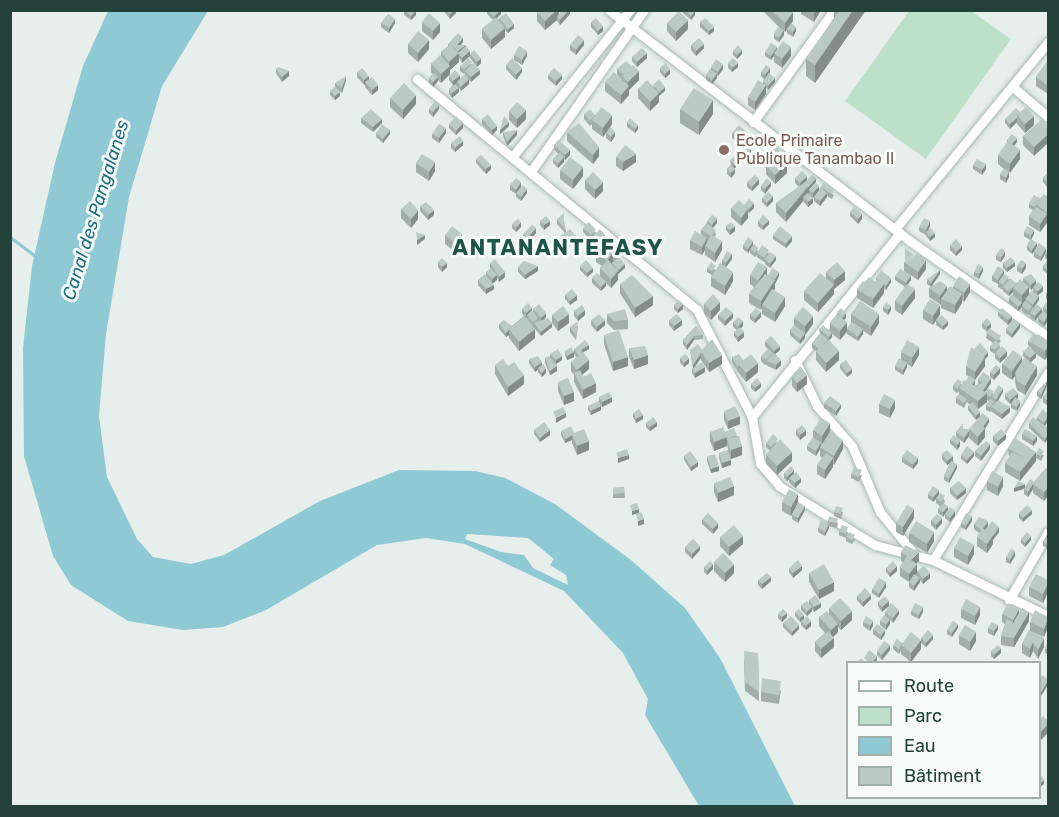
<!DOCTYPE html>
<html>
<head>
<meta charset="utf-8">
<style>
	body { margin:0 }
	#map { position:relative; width:1059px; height:817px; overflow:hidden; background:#e6efeb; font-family:Rubik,sans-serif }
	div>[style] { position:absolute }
	.green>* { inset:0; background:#bfe0c8 }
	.water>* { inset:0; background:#8ec9d4 }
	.stream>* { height:3px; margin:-1.5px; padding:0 1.5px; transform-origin:1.5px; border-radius:1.5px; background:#8ec9d4 }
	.roads { filter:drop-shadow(0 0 2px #a8b8b2) drop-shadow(0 0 2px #a8b8b2) }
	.street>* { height:9px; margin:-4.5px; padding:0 4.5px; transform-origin:4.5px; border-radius:4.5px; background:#fff }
	.wall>* { inset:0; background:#a1aea9 }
	.shaded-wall>* { inset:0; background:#838d89 }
	.building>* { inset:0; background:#bbcac4 }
	.dots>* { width:16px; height:16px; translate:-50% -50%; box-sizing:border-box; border:3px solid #f7fbf9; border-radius:50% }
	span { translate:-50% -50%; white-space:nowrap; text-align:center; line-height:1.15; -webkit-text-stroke:6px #f7fbf9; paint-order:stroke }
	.education-label { font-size:16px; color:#785e54 }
	.left { translate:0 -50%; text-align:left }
	.water-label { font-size:18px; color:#1c6f80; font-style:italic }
	.district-label { font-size:22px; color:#1f5548; font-weight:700; letter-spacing:1.5px }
	.frame { position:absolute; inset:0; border:12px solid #24423a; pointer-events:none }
	.legend { position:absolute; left:846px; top:661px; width:195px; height:138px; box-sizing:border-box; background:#f7fbf9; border:2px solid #a3b1ad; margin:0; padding:8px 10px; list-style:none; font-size:18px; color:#24423a }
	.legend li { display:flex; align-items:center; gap:12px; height:30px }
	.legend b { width:30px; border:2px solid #a3b1ad }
</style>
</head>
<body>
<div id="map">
	<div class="green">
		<div style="clip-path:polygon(909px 11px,971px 11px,1011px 39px,926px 159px,845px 101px)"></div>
	</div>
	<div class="water">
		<div style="clip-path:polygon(evenodd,108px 11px,208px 11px,162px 86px,129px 197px,106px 334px,99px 416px,107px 477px,137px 539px,153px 557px,191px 564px,224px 555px,320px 501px,399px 470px,475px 471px,505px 478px,555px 504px,631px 560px,685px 608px,720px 658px,795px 806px,699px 806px,645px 715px,648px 699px,623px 653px,564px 591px,465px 544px,426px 538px,377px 545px,266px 610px,223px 627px,183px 630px,128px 621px,71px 585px,53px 556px,24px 456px,23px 348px,32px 266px,55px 163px,83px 66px,108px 11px,467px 534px,528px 538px,554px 559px,550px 565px,566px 575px,568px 585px,533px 568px,524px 555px,501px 552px,465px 539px,467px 534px)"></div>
	</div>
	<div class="stream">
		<div style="left:10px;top:237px;width:34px;rotate:37deg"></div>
	</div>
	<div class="roads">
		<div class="street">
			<div style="left:609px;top:10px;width:379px;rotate:37.5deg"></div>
			<div style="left:910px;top:241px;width:168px;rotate:34.8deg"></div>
			<div style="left:417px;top:79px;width:363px;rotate:39.5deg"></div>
			<div style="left:697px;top:310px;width:120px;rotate:62.8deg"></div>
			<div style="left:752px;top:417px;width:47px;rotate:80.1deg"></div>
			<div style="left:760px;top:463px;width:30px;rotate:50deg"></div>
			<div style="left:779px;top:486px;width:113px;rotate:31.6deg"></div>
			<div style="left:875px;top:545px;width:60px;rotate:14.5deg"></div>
			<div style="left:933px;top:560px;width:128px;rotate:26deg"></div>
			<div style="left:1013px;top:87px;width:46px;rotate:40.6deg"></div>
			<div style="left:753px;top:122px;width:138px;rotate:-54.1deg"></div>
			<div style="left:513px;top:156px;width:187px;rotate:-51.3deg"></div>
			<div style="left:532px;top:170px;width:195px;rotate:-55deg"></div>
			<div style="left:895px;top:229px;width:242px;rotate:-50.7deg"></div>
			<div style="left:795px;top:360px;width:51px;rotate:64.4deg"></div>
			<div style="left:817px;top:406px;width:53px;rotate:48.8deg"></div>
			<div style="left:852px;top:446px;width:72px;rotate:67deg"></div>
			<div style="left:880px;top:512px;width:49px;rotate:50.8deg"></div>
			<div style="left:752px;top:417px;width:236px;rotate:-51.2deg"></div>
			<div style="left:933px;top:560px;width:220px;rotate:-58.5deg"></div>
			<div style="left:1009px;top:600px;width:78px;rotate:-60.2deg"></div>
		</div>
	</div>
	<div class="wall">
		<div style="clip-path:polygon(404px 10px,416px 15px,411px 20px,404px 15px)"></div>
		<div style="clip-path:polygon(443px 10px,456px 10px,456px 13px,450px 19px)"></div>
		<div style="clip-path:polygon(487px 10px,501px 10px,501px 14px,497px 18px,499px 20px,499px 18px,514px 28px,508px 33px,505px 30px,505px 37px,491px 49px,482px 38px,482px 29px,493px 20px,487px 14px)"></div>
		<div style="clip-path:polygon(559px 10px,559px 15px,570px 10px,570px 14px,560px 25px,557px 21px,557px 20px,545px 30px,537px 21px,537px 12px)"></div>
		<div style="clip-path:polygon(683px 10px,695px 10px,695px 15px,691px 20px,683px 13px)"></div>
		<div style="clip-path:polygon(762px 10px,791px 10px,793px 21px,791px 23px,796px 31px,793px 37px,787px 33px,787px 29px,790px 25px,785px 32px,784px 31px,784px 35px,779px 42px,774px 39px,774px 34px,780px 28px)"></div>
		<div style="clip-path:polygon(801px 10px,821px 10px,814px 22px,801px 14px)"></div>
		<div style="clip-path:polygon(834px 10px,866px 10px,815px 83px,806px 76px,806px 59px,834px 18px)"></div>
		<div style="clip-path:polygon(422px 22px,440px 32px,433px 40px,422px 31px)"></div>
		<div style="clip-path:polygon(591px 22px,603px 31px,598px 35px,591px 27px)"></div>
		<div style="clip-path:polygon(700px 22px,714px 31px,709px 35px,700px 27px)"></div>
		<div style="clip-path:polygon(381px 23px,395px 23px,389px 33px,381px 27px)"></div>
		<div style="clip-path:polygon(667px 23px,688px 29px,676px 41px,667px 31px)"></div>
		<div style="clip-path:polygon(463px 42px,461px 45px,466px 46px,470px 54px,481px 63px,477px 67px,470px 58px,470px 56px,462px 63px,459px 58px,459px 62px,450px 70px,450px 74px,441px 83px,438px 80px,438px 81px,433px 87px,429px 83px,429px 78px,433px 74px,431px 73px,431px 64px,441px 56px,441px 52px,448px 46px,448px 44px)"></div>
		<div style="clip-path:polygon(408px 44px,429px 49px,418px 62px,408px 53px)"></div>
		<div style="clip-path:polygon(570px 45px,584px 45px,576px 55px,570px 50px)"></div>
		<div style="clip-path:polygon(691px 45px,704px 48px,696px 56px,691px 50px)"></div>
		<div style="clip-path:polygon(777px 49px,791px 56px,782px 68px,774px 62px,774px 56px,771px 60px,765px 56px,765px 52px)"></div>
		<div style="clip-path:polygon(733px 51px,742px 54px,737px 59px,733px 55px)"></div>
		<div style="clip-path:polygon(514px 55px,527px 56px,522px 65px,514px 60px)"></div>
		<div style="clip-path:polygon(632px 57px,647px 58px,637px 67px,632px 61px)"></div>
		<div style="clip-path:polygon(1048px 60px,1048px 94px,1036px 86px,1036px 77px)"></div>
		<div style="clip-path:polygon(728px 63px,738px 67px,732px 72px,728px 68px)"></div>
		<div style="clip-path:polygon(472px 64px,480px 74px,471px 82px,469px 80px,469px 84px,461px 91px,459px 88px,459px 92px,452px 98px,449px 94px,449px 89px,453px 85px,449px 80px,449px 76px,460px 79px,465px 75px,465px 73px,464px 74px,460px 71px,460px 66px)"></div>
		<div style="clip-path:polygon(506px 65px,522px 72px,516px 80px,506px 69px)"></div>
		<div style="clip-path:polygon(711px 67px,723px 69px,718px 76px,717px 76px,717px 78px,712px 84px,706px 80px,706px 75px,711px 69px)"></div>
		<div style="clip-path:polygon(660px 68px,670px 74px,665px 78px,660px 72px)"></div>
		<div style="clip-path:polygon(276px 69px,289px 76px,282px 82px,276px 73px)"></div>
		<div style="clip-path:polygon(617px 69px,639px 80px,629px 90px,629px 95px,621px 104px,605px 91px,605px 82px,622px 80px,617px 74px)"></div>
		<div style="clip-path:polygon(357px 72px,369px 79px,378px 90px,372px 95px,365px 87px,365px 84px,364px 85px,357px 77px)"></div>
		<div style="clip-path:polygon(761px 72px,770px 72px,769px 73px,775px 82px,768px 90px,766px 88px,766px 94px,755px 110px,748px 105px,748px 97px,763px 83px,764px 79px,761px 76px)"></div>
		<div style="clip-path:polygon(548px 75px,562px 79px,556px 86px,548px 79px)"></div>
		<div style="clip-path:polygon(346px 80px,342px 93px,337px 89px,340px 96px,335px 100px,330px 95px,330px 91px,335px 87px,335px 83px)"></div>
		<div style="clip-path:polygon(653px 86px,665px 91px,659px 96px,659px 102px,650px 111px,638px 98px,638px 89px)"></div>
		<div style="clip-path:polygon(390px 98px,416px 104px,403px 119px,390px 107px)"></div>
		<div style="clip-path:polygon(429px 109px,439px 109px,433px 117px,429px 113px)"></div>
		<div style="clip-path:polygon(680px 109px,713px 114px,699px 135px,680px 123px)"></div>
		<div style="clip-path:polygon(509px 111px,526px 119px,517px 128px,509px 120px)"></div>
		<div style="clip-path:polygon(1020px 112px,1034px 125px,1025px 133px,1017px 124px,1017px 122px,1010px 129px,1005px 123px,1005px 119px)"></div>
		<div style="clip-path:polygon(584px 114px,595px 115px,612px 124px,610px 127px,615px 136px,611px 142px,606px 138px,606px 133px,603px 137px,592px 129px,592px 124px,590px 126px,584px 119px)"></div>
		<div style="clip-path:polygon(361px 118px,382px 123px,373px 132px,361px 123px)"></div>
		<div style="clip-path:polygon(482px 119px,497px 130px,492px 135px,482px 124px)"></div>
		<div style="clip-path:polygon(627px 122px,638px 129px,635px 133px,627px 127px)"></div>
		<div style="clip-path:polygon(449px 124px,463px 128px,456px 135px,449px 128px)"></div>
		<div style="clip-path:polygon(509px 126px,503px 132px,517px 135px,507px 146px,503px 136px,503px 132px,500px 134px,500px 130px)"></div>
		<div style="clip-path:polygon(1048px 127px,1034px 156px,1023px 145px,1023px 136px)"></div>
		<div style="clip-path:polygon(567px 132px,599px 156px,593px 164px,567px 141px)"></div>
		<div style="clip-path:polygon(376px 133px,390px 134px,383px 143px,376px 137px)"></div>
		<div style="clip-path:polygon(446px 133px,439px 143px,432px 138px,432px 134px)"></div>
		<div style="clip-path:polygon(732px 133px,747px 137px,741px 145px,732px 138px)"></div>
		<div style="clip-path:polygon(1007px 140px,1017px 142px,1014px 146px,1020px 159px,1009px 173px,1009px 177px,1006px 183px,1000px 179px,1000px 174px,1004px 169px,998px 164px,998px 155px,1007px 143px)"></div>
		<div style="clip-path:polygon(451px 143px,463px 145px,455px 152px,451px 148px)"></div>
		<div style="clip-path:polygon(554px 145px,570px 155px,565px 160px,564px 159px,564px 162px,558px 168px,553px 163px,553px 159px,558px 154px,554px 149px)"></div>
		<div style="clip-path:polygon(769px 149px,780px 155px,779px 156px,787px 173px,775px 184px,766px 174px,766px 165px,767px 164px,764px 161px,764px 157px,769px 152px)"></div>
		<div style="clip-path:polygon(741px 154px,751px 154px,744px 162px,741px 159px)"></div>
		<div style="clip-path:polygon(616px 157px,636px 162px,623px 171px,616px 166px)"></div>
		<div style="clip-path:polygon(476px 159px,491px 169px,486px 174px,476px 163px)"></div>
		<div style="clip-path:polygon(730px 160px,739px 164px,734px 168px,735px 173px,731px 178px,727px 174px,727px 169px,731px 165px)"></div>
		<div style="clip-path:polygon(416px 163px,435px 171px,429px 181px,416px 172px)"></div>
		<div style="clip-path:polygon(973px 165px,986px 169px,982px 175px,973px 169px)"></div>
		<div style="clip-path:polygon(560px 170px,583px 176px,573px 189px,560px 179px)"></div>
		<div style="clip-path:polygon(1048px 172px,1047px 187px,1043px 182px,1043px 178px)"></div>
		<div style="clip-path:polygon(795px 178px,807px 180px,809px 194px,809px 190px,819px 190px,821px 187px,834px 195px,832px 199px,827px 196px,827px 197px,820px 206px,814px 201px,814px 197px,816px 195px,813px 198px,811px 196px,813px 203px,808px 207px,803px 201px,786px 222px,776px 212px,776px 203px,799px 187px,795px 183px)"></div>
		<div style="clip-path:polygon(585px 180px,603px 191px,595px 199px,585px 189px)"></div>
		<div style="clip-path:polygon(747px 182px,759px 184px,752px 191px,747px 187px)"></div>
		<div style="clip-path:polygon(510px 185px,527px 193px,521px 201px,516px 197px,516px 194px,510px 190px)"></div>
		<div style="clip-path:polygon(761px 186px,771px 186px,765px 194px,761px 190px)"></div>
		<div style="clip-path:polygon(1048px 197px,1047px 222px,1040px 232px,1029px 225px,1029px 216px,1033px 210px,1029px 208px,1029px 204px,1040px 198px)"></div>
		<div style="clip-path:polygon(762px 198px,773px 201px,767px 207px,762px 202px)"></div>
		<div style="clip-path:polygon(744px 205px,754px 208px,748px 213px,748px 218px,741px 226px,731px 217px,731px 208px)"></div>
		<div style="clip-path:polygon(420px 206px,434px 215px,428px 220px,420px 211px)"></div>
		<div style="clip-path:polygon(401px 209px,418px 219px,411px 228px,401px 218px)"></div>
		<div style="clip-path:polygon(850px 212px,862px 219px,858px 224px,850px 216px)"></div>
		<div style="clip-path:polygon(557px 219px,566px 230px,566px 233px,576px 240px,568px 248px,561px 241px,561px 236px,565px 233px,557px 224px)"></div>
		<div style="clip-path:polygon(540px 221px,550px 225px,544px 230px,540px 225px)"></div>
		<div style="clip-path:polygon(707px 221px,717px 223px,713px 228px,716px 234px,715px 237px,722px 250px,715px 262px,705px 255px,705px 250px,702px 255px,690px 249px,690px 240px,705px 237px,701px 234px,701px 230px,707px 223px)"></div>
		<div style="clip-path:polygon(758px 221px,769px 224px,763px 230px,758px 226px)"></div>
		<div style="clip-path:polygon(512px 224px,521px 227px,516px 232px,512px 228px)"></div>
		<div style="clip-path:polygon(726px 226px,735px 231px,730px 235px,726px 230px)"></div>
		<div style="clip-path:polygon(930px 226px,928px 230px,935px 237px,930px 241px,926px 236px,926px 234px,926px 235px,919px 231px,919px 227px)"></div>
		<div style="clip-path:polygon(583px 228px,596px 233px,610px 249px,621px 256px,619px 257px,625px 268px,618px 274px,618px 280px,611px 288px,606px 283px,606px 286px,601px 291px,592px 283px,592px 278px,600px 276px,600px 268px,602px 266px,596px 262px,596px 253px,590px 248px,590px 239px,583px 232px)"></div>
		<div style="clip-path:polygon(1024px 232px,1034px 234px,1031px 239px,1037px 247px,1046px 252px,1048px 248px,1048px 275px,1043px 270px,1043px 266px,1048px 260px,1045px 258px,1045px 254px,1041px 261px,1034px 257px,1034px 252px,1032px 254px,1027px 250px,1027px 246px,1030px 240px,1024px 236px)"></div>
		<div style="clip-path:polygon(536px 233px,527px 243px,523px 239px,523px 234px)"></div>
		<div style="clip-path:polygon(445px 235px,462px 243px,455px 252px,445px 244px)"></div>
		<div style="clip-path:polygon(773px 235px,792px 241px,786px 248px,773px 239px)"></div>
		<div style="clip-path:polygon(743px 245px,753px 245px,758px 251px,769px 253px,776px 260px,770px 268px,765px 264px,765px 262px,764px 262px,757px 257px,757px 255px,755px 257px,750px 253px,750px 250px,748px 253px,743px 249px)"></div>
		<div style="clip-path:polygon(950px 245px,962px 250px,956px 256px,950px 250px)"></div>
		<div style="clip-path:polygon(996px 255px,1005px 256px,1001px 262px,996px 260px)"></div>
		<div style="clip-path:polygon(732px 259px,726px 267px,722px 265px,722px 260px)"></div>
		<div style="clip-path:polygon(438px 262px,447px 267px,442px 272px,438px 267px)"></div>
		<div style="clip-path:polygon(904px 262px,926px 269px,918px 280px,904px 271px)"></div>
		<div style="clip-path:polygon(490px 263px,505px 277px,499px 282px,497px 278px,497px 280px,493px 283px,494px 289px,486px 294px,478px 285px,478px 280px,486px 275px,486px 272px,490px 269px)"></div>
		<div style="clip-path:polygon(1003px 263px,1015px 266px,1007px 272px,1003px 268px)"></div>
		<div style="clip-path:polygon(580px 266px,593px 272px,587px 277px,580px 270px)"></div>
		<div style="clip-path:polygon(1017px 266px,1026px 268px,1022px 274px,1017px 271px)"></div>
		<div style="clip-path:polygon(518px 267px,538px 271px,525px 279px,518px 272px)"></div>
		<div style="clip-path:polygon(707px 268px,716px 270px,733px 281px,725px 295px,711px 286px,711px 277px,712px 275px,707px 272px)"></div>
		<div style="clip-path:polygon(983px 271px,979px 279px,974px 276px,974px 272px)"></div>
		<div style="clip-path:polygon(826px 272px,845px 280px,834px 289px,834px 294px,818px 312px,804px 300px,804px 291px,826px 278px)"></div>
		<div style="clip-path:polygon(940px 274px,932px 286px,947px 289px,953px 288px,953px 286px,970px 292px,964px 302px,962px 300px,962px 303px,955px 314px,941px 308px,941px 305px,929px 297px,929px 288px,931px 287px,927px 284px,927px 279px)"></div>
		<div style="clip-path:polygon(evenodd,1004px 274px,1009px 280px,1016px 283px,1023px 282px,1023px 278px,1036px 284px,1043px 291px,1038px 295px,1039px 300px,1032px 309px,1042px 312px,1035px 321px,1030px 317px,1030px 314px,1029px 316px,1022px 311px,1022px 307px,1018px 311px,1009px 303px,1009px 298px,1013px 295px,1013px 292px,1009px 296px,1003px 291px,1003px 289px,1003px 290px,998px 287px,998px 283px,998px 284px,992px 281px,992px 276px,1004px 274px,1029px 288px,1031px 290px,1033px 288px,1033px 291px,1029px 294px,1029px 288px)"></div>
		<div style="clip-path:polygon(750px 275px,767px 275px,779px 276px,775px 284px,774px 290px,785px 306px,775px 322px,762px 314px,762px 307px,761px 310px,749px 303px,749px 294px,754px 287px,750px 284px)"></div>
		<div style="clip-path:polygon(895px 276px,911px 280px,908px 284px,915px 298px,902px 315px,895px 310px,895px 301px,905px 287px,895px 280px)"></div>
		<div style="clip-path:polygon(876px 278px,891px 282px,886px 290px,884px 289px,884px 293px,873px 308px,857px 298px,857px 289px,865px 282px,876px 282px)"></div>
		<div style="clip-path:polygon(620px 284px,653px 305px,635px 317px,620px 293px)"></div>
		<div style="clip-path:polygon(1048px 290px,1048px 320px,1044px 327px,1038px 322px,1038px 318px,1043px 311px,1043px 307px,1048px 301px,1046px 298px,1046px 294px)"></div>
		<div style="clip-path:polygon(565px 295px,577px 300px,570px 305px,565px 299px)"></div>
		<div style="clip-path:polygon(704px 304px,720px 310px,711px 320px,704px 313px)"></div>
		<div style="clip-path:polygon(674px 305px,683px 309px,678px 313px,674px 309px)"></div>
		<div style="clip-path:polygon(883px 307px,891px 310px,888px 315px,883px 311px)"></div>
		<div style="clip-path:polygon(522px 309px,533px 311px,533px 309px,546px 317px,545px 319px,552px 327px,541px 336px,535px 329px,535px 338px,519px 351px,509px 338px,509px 335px,506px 337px,499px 329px,499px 324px,512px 326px,524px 316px,522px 313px)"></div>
		<div style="clip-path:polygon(923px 310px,940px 314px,933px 325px,923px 319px)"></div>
		<div style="clip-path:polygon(574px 311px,585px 315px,578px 321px,574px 316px)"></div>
		<div style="clip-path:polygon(837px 312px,846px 318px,844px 320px,847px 329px,851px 323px,851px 314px,879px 323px,871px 336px,863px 331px,863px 334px,858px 341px,847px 334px,847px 332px,840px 340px,832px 334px,832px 337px,829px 340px,839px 360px,826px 372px,816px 360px,816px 351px,812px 348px,812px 343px,820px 334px,819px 329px,830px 331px,830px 323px,837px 314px)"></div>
		<div style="clip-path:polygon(998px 312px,1012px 321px,1008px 325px,998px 316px)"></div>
		<div style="clip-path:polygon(607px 314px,628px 320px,628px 329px,614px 330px,607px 323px)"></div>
		<div style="clip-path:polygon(750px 314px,761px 317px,755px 323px,750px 319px)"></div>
		<div style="clip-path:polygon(552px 315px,569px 323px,558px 331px,552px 323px)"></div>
		<div style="clip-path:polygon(718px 315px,733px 318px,725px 326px,718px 319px)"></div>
		<div style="clip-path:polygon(794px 318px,813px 324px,805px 335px,805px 338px,800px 344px,790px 335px,790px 330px,794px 326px)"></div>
		<div style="clip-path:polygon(591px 320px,605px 325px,597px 332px,591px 325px)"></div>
		<div style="clip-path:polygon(669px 320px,682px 325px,674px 331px,669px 325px)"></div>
		<div style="clip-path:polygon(936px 320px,948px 325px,943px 330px,936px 325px)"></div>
		<div style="clip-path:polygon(733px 322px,743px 326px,741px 328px,744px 337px,738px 342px,734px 336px,734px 332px,737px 330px,733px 327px)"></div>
		<div style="clip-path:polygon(982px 323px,991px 327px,990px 329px,1001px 341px,999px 343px,1000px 348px,1007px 356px,1000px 363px,995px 358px,995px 354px,990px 351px,990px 347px,993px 343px,986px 338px,987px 332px,982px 327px)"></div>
		<div style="clip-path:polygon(578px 326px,576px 340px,570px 332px,570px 327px)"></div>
		<div style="clip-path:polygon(696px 326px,703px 335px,703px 339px,694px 340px,687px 350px,683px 344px,683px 340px)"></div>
		<div style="clip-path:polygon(1020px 328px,1012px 338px,1006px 333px,1006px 329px)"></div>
		<div style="clip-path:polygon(604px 335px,628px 366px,613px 371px,604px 344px)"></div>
		<div style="clip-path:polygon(1036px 336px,1048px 341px,1048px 355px,1045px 360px,1036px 354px,1036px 357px,1031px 362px,1037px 375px,1025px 395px,1017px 390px,1015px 382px,1015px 376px,1012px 380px,1002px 373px,1002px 364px,1027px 360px,1023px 356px,1023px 352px,1032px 349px,1028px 345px,1028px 341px)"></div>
		<div style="clip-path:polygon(765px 341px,780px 350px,775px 354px,781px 365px,776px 370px,766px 365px,766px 364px,765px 365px,761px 361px,761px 356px,768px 349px,765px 346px)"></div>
		<div style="clip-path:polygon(629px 348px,648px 364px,634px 369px,629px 357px)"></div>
		<div style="clip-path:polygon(574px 349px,589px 349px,583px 352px,589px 369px,582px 375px,596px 392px,583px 399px,574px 382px,574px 375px,571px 371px,571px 362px,577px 358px,574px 354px,574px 357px,567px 360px,565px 355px,565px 351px,574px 352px)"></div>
		<div style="clip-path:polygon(690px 350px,702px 350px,722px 364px,709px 372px,701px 360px,701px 358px,695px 367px,705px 372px,695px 378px,692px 373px,692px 369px,693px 368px)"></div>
		<div style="clip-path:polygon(901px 352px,919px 355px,912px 367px,907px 364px,907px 367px,903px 375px,895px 370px,895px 366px,901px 359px)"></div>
		<div style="clip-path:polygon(550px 354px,562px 360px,556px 364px,557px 371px,550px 375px,545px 363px,545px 358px,550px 357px)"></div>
		<div style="clip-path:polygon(988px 356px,985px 359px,985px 366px,975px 380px,975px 384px,974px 386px,979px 384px,978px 383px,978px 379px,991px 383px,985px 392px,994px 394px,1003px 392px,998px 400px,1010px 412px,1002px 419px,991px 411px,990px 412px,986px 410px,986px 405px,989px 401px,987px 400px,987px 402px,978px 409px,980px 416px,989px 422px,985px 428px,985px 437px,978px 446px,969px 438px,969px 436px,964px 443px,956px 437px,956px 432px,963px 429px,970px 429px,980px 417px,976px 420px,968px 410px,968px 406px,970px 405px,967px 402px,964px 408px,956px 403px,956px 398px,959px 394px,959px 391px,957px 393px,953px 390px,953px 385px,962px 384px,966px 381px,969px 377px,966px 375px,966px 366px)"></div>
		<div style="clip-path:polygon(732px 357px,743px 360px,758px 372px,746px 382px,738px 372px,732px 362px)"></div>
		<div style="clip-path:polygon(680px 358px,689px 363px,684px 367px,680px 363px)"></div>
		<div style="clip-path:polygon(529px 359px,542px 364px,546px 373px,542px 377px,538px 372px,538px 369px,535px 372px,529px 363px)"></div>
		<div style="clip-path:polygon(840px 364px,852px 373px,847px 377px,840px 368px)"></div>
		<div style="clip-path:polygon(495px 365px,508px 366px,524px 384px,508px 396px,495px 374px)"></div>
		<div style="clip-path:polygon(990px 372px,1000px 373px,994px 380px,990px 377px)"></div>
		<div style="clip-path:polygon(792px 377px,807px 384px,797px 392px,792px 386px)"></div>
		<div style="clip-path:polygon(558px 382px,574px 401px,564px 405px,558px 391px)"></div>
		<div style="clip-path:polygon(751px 384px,761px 387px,755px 392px,751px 388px)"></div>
		<div style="clip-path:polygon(1047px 385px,1041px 399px,1037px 396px,1037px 391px)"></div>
		<div style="clip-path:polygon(1048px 391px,1048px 406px,1043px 402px,1043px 397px)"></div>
		<div style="clip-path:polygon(1005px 394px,1018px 398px,1017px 399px,1020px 405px,1017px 411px,1011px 408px,1011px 403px,1010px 404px,1005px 399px)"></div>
		<div style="clip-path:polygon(599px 397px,612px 402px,602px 407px,601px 406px,601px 410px,591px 415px,588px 410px,588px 406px,599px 401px)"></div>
		<div style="clip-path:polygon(824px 403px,841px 408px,836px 416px,824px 408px)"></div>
		<div style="clip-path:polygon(879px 404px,895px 408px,890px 418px,879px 413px)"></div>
		<div style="clip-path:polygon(724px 411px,740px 424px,728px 429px,724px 420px)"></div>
		<div style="clip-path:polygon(633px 413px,643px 419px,636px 423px,633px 417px)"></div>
		<div style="clip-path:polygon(1048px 414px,1048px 421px,1045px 426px,1048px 428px,1048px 425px,1048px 438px,1045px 443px,1029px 428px,1029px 423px,1037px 419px,1037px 417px)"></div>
		<div style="clip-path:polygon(646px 423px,657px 426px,650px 431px,646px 427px)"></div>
		<div style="clip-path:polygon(534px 430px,550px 435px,540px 442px,534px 434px)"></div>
		<div style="clip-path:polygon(796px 430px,806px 435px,800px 440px,796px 435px)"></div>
		<div style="clip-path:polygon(813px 430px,830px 432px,843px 449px,825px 479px,817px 474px,817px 465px,822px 458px,820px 456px,820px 449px,816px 456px,807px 450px,807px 446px,813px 438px)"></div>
		<div style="clip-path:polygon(561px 431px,574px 433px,589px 450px,577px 455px,572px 443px,572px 440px,565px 443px,561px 435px)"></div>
		<div style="clip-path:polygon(710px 432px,725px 432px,737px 436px,742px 455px,731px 459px,731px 465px,722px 468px,719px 458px,719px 453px,728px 450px,727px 443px,727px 441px,727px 446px,714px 451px,710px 441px)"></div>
		<div style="clip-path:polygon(1022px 434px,1037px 441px,1033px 446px,1022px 439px)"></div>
		<div style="clip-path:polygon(993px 436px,1006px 439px,998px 446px,993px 441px)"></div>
		<div style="clip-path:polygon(950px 439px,960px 446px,957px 450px,950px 443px)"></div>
		<div style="clip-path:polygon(778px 442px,792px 461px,777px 475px,766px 464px,766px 455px,770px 451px,766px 447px,766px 443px)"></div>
		<div style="clip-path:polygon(1008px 448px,1036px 454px,1044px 455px,1041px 461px,1036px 458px,1036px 461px,1020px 481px,1005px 472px,1005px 463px,1009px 457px)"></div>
		<div style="clip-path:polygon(990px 449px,981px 461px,975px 456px,975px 451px)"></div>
		<div style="clip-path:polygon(942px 454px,953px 461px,957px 468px,949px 483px,944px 480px,944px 476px,950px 463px,947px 465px,942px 459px)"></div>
		<div style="clip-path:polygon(961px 455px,974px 456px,967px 464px,961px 459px)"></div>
		<div style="clip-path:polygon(684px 456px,698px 466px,691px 471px,684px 460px)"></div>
		<div style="clip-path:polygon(707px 456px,719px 471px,711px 473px,707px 461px)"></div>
		<div style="clip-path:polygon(902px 457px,918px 463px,913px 469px,902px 462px)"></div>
		<div style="clip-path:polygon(1046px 468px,1044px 501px,1033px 493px,1033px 489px,1028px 497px,1024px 494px,1024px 489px,1014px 492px,1034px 482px)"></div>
		<div style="clip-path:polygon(784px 473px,794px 473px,801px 482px,795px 488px,789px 482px,789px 479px,787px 481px,784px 478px)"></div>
		<div style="clip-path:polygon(851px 474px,862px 475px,859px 482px,851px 478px)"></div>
		<div style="clip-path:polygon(987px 481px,1003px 486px,998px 496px,987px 490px)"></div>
		<div style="clip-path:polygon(714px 483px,734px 495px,718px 502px,714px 492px)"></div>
		<div style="clip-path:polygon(624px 487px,625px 498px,613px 498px,613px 488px)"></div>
		<div style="clip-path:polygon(950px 488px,966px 493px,957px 500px,950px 493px)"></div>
		<div style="clip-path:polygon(928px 494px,939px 494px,945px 501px,944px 503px,943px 517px,938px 513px,938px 509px,940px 506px,936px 503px,936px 499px,933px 502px,928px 498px)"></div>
		<div style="clip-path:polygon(782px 502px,798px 503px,791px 516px,782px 511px)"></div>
		<div style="clip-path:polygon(805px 510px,798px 523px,792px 519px,792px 515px)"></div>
		<div style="clip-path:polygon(834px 512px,843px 512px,841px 519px,834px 516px)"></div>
		<div style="clip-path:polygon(1019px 513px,1032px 514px,1023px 522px,1019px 518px)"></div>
		<div style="clip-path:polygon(945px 514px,955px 516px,950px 522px,945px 518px)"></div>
		<div style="clip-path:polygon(914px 518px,903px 536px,896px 532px,896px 523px)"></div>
		<div style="clip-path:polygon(702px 519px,718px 528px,713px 534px,702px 524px)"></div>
		<div style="clip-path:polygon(931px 520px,942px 523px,936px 530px,931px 525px)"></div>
		<div style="clip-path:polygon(828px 521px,838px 523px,837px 528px,829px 526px,829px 528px,825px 536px,818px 532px,818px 528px,828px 523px)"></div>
		<div style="clip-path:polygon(972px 521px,966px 530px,961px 527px,961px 523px)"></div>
		<div style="clip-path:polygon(974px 524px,988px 526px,999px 532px,993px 540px,993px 544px,987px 553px,977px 546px,977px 537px,979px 533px,974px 529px)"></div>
		<div style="clip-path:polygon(839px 531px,848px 532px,846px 538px,839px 535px)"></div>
		<div style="clip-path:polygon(909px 533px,934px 541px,927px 553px,909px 542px)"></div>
		<div style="clip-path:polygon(1048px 533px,1048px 549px,1043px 546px,1043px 542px)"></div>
		<div style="clip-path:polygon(720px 537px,743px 544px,729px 556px,720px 546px)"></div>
		<div style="clip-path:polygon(846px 537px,855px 539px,852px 544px,846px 541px)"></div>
		<div style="clip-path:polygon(1021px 539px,1031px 540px,1025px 547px,1021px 543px)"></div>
		<div style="clip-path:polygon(685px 547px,700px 550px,692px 559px,685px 552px)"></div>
		<div style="clip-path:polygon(954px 548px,974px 554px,968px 565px,954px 557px)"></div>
		<div style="clip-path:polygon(901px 552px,919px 561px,916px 563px,917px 571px,930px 578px,923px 584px,920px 580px,920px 582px,914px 591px,909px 587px,909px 582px,900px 576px,900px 567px,903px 562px,901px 561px)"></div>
		<div style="clip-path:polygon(1015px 556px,1010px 564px,1006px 562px,1006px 557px)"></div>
		<div style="clip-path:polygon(714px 562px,734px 573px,725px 582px,714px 571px)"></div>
		<div style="clip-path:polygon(704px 567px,713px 569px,707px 575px,704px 572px)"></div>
		<div style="clip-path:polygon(789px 568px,802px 570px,793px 578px,789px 572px)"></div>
		<div style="clip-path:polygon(886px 568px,897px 571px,890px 577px,886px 572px)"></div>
		<div style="clip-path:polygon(809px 573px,834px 591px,819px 599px,809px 582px)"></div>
		<div style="clip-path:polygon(758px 580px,771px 581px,762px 589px,758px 585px)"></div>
		<div style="clip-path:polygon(1048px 580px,1048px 592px,1043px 603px,1029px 596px,1029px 587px)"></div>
		<div style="clip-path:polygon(886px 587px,879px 598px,872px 593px,872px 589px)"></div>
		<div style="clip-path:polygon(857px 596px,871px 599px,863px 607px,857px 600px)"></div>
		<div style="clip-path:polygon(809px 600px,821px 607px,814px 612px,812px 609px,812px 611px,807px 616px,801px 610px,801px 605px,809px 603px)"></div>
		<div style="clip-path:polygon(878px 602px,889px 606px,882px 612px,878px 606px)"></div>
		<div style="clip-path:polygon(829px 608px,852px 620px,841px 630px,838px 627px,838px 632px,833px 637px,834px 647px,821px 658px,815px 651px,815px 642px,825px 633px,819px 626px,819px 617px,829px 614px)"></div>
		<div style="clip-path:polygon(961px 609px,980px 615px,975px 625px,961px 618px)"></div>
		<div style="clip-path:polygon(911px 611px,923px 612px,919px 619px,911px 615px)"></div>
		<div style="clip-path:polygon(795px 612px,804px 619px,811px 626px,806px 630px,801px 625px,801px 621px,800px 622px,795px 616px)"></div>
		<div style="clip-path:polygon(885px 612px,899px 614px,893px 623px,890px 620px,890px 624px,886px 630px,880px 625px,880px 621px,885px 615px)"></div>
		<div style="clip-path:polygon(778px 614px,787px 617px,782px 622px,778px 618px)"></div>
		<div style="clip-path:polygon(1002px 614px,1029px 621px,1014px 647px,1001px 645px,1001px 636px,1005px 624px,1002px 622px)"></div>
		<div style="clip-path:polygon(1048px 617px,1044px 637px,1030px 631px,1030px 622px)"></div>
		<div style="clip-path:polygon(863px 622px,873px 626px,870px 631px,863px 626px)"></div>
		<div style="clip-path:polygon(783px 623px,799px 629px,792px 636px,783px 627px)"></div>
		<div style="clip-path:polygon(958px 628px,952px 637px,947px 634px,947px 630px)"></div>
		<div style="clip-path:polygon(988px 628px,998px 629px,994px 636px,988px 633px)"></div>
		<div style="clip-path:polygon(873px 629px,885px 634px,881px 640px,873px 634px)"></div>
		<div style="clip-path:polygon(1029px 630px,1044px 647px,1038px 659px,1033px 651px,1030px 658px,1022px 653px,1022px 644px)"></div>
		<div style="clip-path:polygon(959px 635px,976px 641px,970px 651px,959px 644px)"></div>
		<div style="clip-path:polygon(921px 638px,933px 639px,926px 647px,921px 643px)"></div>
		<div style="clip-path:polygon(902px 643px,921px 649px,911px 662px,901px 654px,901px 651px,899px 654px,893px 649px,893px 645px)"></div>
		<div style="clip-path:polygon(1048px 644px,1048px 655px,1045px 653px,1045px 648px)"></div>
		<div style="clip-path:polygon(890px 650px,882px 660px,877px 655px,877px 651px)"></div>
		<div style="clip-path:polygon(991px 651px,1001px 653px,994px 659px,991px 656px)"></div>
		<div style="clip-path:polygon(758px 653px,759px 701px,745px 691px,744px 660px)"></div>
		<div style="clip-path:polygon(781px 690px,779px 704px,761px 701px,761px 692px)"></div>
	</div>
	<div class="shaded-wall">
		<div style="clip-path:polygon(416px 10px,416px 15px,411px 20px,411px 16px)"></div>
		<div style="clip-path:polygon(454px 10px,456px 10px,456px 13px,450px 19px,450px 14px)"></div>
		<div style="clip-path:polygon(500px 10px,501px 10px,501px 14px,494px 21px,494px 17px)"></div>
		<div style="clip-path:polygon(557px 10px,559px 10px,559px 18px,557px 17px,557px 20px,545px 30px,545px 21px)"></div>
		<div style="clip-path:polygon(569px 10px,570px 10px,570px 14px,560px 25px,560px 20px)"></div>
		<div style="clip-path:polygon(816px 10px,821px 10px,814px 22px,814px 14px)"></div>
		<div style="clip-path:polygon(853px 10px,866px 10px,815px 83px,815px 65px)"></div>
		<div style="clip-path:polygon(695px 11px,695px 15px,691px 20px,691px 16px)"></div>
		<div style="clip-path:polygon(793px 12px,793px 21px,785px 32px,785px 23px)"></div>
		<div style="clip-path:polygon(395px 19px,395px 23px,389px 33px,389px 28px)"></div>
		<div style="clip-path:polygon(688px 20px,688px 29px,676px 41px,676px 32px)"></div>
		<div style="clip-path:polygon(440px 23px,440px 32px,433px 40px,433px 31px)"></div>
		<div style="clip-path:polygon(514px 24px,514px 28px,508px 33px,508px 29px)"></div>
		<div style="clip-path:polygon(603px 26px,603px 31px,598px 35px,598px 31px)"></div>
		<div style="clip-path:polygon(714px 27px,714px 31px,709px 35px,709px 31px)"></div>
		<div style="clip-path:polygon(796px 27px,796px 31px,793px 37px,793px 32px)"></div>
		<div style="clip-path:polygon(505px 28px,505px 37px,491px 49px,491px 40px)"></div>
		<div style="clip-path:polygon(784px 30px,784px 35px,779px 42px,779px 38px)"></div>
		<div style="clip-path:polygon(463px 38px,463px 42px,457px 50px,457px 45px)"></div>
		<div style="clip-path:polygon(429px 40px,429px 49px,418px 62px,418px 53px)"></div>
		<div style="clip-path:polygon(584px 40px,584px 45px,576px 55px,576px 50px)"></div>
		<div style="clip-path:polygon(704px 44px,704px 48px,696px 56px,696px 51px)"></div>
		<div style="clip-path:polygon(466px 45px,466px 49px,459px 54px,459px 62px,450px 70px,450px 74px,441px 83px,441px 74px,449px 66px,449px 62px,458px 51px)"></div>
		<div style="clip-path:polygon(777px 47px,777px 51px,774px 53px,774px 56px,771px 60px,771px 56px)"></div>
		<div style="clip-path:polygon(791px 47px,791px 56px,782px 68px,782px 59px)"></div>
		<div style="clip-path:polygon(742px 50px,742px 54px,737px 59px,737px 55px)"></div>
		<div style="clip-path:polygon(470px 51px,470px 56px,462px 63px,462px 58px)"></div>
		<div style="clip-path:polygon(527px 51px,527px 56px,522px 65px,522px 60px)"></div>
		<div style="clip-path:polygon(647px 53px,647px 58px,637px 67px,637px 62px)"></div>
		<div style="clip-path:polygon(481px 58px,481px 63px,477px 67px,477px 62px)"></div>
		<div style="clip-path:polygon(738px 63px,738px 67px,732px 72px,732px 68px)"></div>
		<div style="clip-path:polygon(723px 64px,723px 69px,718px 76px,718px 72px)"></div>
		<div style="clip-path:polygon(522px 68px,522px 72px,516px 80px,516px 75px)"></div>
		<div style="clip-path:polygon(770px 68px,770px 72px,765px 79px,765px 75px)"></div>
		<div style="clip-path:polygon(670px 69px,670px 74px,665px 78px,665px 74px)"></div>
		<div style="clip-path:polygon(480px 70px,480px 74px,471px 82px,471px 77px)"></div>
		<div style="clip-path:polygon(289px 71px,289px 76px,282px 82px,282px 77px)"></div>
		<div style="clip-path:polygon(639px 71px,639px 80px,629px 90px,629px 95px,621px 104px,621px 95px,628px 87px,628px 82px)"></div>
		<div style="clip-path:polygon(717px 74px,717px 78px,712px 84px,712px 80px)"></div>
		<div style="clip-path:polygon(460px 75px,460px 80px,453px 86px,453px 81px)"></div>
		<div style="clip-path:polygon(562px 75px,562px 79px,556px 86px,556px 81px)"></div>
		<div style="clip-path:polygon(346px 76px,346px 80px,342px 93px,342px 88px)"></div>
		<div style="clip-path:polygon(369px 76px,369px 81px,364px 85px,364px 80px)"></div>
		<div style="clip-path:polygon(438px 77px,438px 81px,433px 87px,433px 82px)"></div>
		<div style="clip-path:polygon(775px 78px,775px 82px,768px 90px,768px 86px)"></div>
		<div style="clip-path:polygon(469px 79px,469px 84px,461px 91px,461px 87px)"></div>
		<div style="clip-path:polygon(378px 85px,378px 90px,372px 95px,372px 90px)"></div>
		<div style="clip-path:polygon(766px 85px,766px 94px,755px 110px,755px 102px)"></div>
		<div style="clip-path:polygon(665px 87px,665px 91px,659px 96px,659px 102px,650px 111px,650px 102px)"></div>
		<div style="clip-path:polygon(459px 88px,459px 92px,452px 98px,452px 93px)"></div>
		<div style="clip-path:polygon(340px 92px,340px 96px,335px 100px,335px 96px)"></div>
		<div style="clip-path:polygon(416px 95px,416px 104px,403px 119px,403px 110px)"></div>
		<div style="clip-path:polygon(713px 100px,713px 114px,699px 135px,699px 122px)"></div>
		<div style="clip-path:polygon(439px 105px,439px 109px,433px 117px,433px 112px)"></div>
		<div style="clip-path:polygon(526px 110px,526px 119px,517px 128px,517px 119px)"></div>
		<div style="clip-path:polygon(612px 115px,612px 124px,603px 137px,603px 128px)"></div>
		<div style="clip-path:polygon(1034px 116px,1034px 125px,1025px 133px,1025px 124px)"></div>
		<div style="clip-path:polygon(1017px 118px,1017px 122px,1010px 129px,1010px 124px)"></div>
		<div style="clip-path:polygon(382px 119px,382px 123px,373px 132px,373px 127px)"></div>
		<div style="clip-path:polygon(509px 122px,509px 126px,500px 134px,500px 130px)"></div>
		<div style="clip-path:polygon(463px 123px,463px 128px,456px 135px,456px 131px)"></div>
		<div style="clip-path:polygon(638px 125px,638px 129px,635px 133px,635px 129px)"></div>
		<div style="clip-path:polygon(497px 126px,497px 130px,492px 135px,492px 130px)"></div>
		<div style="clip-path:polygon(446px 128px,446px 133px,439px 143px,439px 138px)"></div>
		<div style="clip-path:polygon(390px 130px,390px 134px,383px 143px,383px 139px)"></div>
		<div style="clip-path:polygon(517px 130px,517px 135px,507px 146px,507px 142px)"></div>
		<div style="clip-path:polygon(615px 132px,615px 136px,611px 142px,611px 137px)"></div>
		<div style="clip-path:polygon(747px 132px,747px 137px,741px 145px,741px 140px)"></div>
		<div style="clip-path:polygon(1048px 134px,1048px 143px,1034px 156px,1034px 147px)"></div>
		<div style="clip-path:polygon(1017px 138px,1017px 142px,1012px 148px,1012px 144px)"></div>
		<div style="clip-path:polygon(463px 141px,463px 145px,455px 152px,455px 148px)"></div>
		<div style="clip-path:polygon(599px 147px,599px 156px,593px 164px,593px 155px)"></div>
		<div style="clip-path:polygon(751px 149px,751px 154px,744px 162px,744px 158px)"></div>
		<div style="clip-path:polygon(570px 150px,570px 155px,565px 160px,565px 155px)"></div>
		<div style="clip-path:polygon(1020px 150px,1020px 159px,1010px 173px,1010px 164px)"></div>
		<div style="clip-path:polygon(636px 154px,636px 162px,623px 171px,623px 162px)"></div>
		<div style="clip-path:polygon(564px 157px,564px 162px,558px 168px,558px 164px)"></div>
		<div style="clip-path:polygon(739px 160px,739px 164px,734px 169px,734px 164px)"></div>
		<div style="clip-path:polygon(435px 162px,435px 171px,429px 181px,429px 172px)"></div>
		<div style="clip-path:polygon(787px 164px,787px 173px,775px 184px,775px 175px)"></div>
		<div style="clip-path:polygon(986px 164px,986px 169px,982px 175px,982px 170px)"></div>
		<div style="clip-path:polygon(491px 165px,491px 169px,486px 174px,486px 169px)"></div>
		<div style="clip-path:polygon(583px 167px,583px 176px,573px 189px,573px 180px)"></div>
		<div style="clip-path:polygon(735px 169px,735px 173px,731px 178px,731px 173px)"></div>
		<div style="clip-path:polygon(1009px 172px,1009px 177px,1006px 183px,1006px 178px)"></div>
		<div style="clip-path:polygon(807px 176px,807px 181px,800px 188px,800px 183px)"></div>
		<div style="clip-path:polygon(816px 178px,816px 182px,809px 190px,809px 194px,803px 197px,803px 201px,786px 222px,786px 213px)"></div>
		<div style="clip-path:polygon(759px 179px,759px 184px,752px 191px,752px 187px)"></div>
		<div style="clip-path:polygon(521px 182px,521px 187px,516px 194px,516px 190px)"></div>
		<div style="clip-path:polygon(603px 182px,603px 191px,595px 199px,595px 190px)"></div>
		<div style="clip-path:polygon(771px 182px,771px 186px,765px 194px,765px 189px)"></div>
		<div style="clip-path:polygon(819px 186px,819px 190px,813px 198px,813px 193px)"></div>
		<div style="clip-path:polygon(527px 189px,527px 193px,521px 201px,521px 197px)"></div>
		<div style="clip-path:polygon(827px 193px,827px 197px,820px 206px,820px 201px)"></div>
		<div style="clip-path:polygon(773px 196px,773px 201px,767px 207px,767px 203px)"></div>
		<div style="clip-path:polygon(813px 198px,813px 203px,808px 207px,808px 202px)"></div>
		<div style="clip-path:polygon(754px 203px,754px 208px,749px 213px,749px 209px)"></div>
		<div style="clip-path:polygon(748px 209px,748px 218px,741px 226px,741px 218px)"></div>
		<div style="clip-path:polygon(418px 210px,418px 219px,411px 228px,411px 219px)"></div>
		<div style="clip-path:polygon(434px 210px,434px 215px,428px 220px,428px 215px)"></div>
		<div style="clip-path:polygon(1048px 211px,1048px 220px,1047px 222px,1047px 213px)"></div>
		<div style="clip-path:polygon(862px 214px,862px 219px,858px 224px,858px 219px)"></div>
		<div style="clip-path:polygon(1047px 214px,1047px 223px,1040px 232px,1040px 224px)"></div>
		<div style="clip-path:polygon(717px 218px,717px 223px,712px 229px,712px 225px)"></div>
		<div style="clip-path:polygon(769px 220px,769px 224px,763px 230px,763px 226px)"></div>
		<div style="clip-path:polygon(550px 221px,550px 225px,544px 230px,544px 225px)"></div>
		<div style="clip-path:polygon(930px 221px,930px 226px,927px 233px,926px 232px,926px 235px,926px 230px)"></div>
		<div style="clip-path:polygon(521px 222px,521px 227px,516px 232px,516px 228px)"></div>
		<div style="clip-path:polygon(735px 226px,735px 231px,730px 235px,730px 230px)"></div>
		<div style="clip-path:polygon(536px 228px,536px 233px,527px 243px,527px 238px)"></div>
		<div style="clip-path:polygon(1034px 230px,1034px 234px,1031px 240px,1031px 236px)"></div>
		<div style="clip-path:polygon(935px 233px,935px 237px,930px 241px,930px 237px)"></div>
		<div style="clip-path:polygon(462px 234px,462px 243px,455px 252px,455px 243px)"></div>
		<div style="clip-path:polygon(425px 235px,425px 239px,417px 245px,417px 240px)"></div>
		<div style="clip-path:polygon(576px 236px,576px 240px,568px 248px,568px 243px)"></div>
		<div style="clip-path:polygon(606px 236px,606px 245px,597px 255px,597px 246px)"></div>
		<div style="clip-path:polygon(792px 236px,792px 241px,786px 248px,786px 244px)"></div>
		<div style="clip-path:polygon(707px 238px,707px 247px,705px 246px,705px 250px,702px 255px,702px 247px)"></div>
		<div style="clip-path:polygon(722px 241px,722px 250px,715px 262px,715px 253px)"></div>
		<div style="clip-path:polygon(753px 241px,753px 246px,748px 253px,748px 249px)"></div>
		<div style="clip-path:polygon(1037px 243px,1037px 247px,1032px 254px,1032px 250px)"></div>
		<div style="clip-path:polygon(962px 246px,962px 250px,956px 256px,956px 252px)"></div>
		<div style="clip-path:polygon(1046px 248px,1046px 252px,1041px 261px,1041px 257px)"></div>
		<div style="clip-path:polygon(1005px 251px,1005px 256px,1001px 262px,1001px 258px)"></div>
		<div style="clip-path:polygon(613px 252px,613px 261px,607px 269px,607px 261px)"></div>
		<div style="clip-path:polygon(732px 254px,732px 259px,726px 267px,726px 263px)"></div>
		<div style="clip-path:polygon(776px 256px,776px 260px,770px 268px,770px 264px)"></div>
		<div style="clip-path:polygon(926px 260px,926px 269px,918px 280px,918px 272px)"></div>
		<div style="clip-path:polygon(1015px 262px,1015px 266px,1007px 272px,1007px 268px)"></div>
		<div style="clip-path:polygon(447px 263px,447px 267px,442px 272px,442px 267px)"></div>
		<div style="clip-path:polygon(1026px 263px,1026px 268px,1022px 274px,1022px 269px)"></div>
		<div style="clip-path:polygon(625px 264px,625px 268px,618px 274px,618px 280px,611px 288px,611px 279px)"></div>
		<div style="clip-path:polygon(538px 266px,538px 271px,525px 279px,525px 275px)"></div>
		<div style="clip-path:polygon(767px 267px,767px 276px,758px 281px)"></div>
		<div style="clip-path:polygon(983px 267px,983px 271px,979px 279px,979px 274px)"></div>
		<div style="clip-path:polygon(593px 268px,593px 272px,587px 277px,587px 273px)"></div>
		<div style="clip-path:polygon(940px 270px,940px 274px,931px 287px,931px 283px)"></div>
		<div style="clip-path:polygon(1004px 270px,1004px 274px,998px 284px,998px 280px)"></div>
		<div style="clip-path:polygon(845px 271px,845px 280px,834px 289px,834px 294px,818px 312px,818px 303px,834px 285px,834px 280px)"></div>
		<div style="clip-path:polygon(505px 272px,505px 277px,499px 282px,499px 277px)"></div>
		<div style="clip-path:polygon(733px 272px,733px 281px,725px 295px,725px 286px)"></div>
		<div style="clip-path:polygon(779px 272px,779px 276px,775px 284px,775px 279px)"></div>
		<div style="clip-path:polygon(497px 275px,497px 280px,492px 284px,492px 279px)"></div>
		<div style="clip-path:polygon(911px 275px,911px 280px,906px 287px,906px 283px)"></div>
		<div style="clip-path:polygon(891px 278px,891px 282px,886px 290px,886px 286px)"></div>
		<div style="clip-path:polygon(775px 280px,775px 289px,763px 306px,762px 305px,761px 310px,761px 301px)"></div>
		<div style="clip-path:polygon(1036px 280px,1036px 284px,1031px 290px,1031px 285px)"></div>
		<div style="clip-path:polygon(606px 282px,606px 286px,601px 291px,601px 287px)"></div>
		<div style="clip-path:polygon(884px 284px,884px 293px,873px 308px,873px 299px)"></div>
		<div style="clip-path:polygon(970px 284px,970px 292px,964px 302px,964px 293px)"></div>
		<div style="clip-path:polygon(494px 285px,494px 289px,486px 294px,486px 289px)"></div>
		<div style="clip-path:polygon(947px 286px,947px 295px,941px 299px,940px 305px,940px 296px)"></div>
		<div style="clip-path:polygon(1043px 286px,1043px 291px,1037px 296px,1037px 292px)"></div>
		<div style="clip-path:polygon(1029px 287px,1029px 296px,1022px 304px,1022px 295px)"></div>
		<div style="clip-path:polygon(1013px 288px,1013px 292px,1009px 296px,1009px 292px)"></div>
		<div style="clip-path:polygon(915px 289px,915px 298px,902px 315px,902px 306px)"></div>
		<div style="clip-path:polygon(962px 294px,962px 303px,955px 314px,955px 305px)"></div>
		<div style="clip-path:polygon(577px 295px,577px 300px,570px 305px,570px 301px)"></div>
		<div style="clip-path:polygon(653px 296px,653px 305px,635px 317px,635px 308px)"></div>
		<div style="clip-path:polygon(1039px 296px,1039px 300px,1033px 309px,1033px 305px)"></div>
		<div style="clip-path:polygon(785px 297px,785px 306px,775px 322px,775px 313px)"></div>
		<div style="clip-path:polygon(720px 302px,720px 310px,711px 320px,711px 311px)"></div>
		<div style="clip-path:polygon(1022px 303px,1022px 307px,1018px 311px,1018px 307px)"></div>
		<div style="clip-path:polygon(683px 304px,683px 309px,678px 313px,678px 309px)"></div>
		<div style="clip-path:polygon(940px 305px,940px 314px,933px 325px,933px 316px)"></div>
		<div style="clip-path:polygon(891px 306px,891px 310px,888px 315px,888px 310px)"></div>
		<div style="clip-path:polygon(532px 308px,532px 312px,527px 315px,526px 318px,526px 313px)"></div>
		<div style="clip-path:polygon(1042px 308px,1042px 312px,1035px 321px,1035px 316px)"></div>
		<div style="clip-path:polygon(585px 310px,585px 315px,578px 321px,578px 316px)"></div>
		<div style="clip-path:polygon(761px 312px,761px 317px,755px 323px,755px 319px)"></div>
		<div style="clip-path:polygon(546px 313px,546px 317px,541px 322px,541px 318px)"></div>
		<div style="clip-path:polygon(733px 313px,733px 318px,725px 326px,725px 321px)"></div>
		<div style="clip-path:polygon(846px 313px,846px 318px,842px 322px,842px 318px)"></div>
		<div style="clip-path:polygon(569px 314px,569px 323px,558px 331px,558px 322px)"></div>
		<div style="clip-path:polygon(879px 314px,879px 323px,871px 336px,871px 327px)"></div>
		<div style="clip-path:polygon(1048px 315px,1048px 320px,1044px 327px,1044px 322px)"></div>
		<div style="clip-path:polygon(813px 316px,813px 324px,805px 335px,805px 338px,800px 344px,800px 340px,805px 334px,805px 326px)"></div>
		<div style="clip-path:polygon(1012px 316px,1012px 321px,1008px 325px,1008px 320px)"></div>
		<div style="clip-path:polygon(605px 320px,605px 325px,597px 332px,597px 327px)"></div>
		<div style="clip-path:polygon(682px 320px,682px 325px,674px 331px,674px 326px)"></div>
		<div style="clip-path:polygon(743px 321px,743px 326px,738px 331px,738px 327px)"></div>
		<div style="clip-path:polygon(948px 321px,948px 325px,943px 330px,943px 326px)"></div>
		<div style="clip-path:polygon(847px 322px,847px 331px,840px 340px,840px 331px)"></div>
		<div style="clip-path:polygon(552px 323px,552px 327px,541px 336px,541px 332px)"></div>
		<div style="clip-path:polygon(991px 323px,991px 327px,987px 332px,987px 327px)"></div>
		<div style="clip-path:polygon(1020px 323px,1020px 328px,1012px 338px,1012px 334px)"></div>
		<div style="clip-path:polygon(535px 329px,535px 338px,519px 351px,519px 342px)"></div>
		<div style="clip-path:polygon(863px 329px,863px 334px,858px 341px,858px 337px)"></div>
		<div style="clip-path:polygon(509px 330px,509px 335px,506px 337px,506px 333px)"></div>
		<div style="clip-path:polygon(744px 332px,744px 337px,738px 342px,738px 337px)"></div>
		<div style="clip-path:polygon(832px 333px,832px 337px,829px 341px,829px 337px)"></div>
		<div style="clip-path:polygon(694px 336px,694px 340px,687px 350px,687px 345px)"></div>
		<div style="clip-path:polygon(589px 345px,589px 349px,582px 353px,580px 362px,582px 349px)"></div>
		<div style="clip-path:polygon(780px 346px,780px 350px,774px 355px,774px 351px)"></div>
		<div style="clip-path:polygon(1048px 346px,1048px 355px,1045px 360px,1045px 351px)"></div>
		<div style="clip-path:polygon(919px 347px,919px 355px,912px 367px,912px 358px)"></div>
		<div style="clip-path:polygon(839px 351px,839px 360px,826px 372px,826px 363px)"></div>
		<div style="clip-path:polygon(1007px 351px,1007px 356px,1000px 363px,1000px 358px)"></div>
		<div style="clip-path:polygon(574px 352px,574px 357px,567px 360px,567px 356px)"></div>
		<div style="clip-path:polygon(988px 352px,988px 356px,985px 359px,985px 366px,975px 380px,975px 384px,972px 389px,972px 385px,975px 380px,975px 372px,982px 358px)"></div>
		<div style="clip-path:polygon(701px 353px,701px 358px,693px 369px,693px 365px)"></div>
		<div style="clip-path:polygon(1036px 353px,1036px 357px,1030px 363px,1030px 358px)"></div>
		<div style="clip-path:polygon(648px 355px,648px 364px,634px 369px,634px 360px)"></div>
		<div style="clip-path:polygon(722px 355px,722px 364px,709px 372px,709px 363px)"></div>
		<div style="clip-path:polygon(562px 356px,562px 360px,556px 364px,556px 360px)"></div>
		<div style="clip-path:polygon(628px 357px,628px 366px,613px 371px,613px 362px)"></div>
		<div style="clip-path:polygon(1022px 357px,1022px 366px,1012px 380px,1012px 371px)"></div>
		<div style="clip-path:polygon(689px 358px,689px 363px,684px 367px,684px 363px)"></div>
		<div style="clip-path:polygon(589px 360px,589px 369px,577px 379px,577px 370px)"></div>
		<div style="clip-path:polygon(781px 360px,781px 365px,776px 370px,776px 365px)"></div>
		<div style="clip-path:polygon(542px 362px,542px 366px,535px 372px,535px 367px)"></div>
		<div style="clip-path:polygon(758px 363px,758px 372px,746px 382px,746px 373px)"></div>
		<div style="clip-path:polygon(907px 363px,907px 367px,903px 375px,903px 370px)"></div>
		<div style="clip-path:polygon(557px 366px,557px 371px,550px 375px,550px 371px)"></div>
		<div style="clip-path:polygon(1037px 366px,1037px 375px,1025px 395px,1025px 386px)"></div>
		<div style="clip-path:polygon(705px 367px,705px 372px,695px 378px,695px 373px)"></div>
		<div style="clip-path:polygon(546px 368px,546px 373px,542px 377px,542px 373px)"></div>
		<div style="clip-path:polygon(1000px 368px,1000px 373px,994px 380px,994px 375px)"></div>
		<div style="clip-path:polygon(852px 369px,852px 373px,847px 377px,847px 373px)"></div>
		<div style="clip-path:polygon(524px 375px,524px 384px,508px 396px,508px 387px)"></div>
		<div style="clip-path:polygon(807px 375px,807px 384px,797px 392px,797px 383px)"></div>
		<div style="clip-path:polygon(991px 378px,991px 383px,982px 396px,982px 391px)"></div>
		<div style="clip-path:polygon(1047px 381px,1047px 385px,1041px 399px,1041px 395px)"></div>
		<div style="clip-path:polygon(596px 383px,596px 392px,583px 399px,583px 390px)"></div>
		<div style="clip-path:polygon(761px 383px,761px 387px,755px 392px,755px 388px)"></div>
		<div style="clip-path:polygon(1003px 388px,1003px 392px,996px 404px,996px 400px)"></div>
		<div style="clip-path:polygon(574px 392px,574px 401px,564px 405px,564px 396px)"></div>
		<div style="clip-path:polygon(987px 393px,987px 402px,978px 409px,978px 401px)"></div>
		<div style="clip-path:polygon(1018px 393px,1018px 398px,1010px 404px,1010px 400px)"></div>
		<div style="clip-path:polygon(612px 397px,612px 402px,602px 407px,602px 402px)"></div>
		<div style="clip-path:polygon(895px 400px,895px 408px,890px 418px,890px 409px)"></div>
		<div style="clip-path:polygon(1020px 401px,1020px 405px,1017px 411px,1017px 407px)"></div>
		<div style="clip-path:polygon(841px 404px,841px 408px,836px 416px,836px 411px)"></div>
		<div style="clip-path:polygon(601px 406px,601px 410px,591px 415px,591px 411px)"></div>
		<div style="clip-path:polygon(1010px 407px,1010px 412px,1002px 419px,1002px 414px)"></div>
		<div style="clip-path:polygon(980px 412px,980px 416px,976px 420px,976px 416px)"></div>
		<div style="clip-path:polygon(566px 413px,566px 417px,556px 423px,556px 418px)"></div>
		<div style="clip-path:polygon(643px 415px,643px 419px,636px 423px,636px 419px)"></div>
		<div style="clip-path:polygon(740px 416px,740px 424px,728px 429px,728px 421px)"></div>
		<div style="clip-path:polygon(1048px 417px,1048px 421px,1044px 427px,1044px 423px)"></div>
		<div style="clip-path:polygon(989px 418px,989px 422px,985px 429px,985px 428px,985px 437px,978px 446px,978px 437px,983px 427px)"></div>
		<div style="clip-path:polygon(657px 422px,657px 426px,650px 431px,650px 427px)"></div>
		<div style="clip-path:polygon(830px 423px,830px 432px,822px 445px,822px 436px)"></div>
		<div style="clip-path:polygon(550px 430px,550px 435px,540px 442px,540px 438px)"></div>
		<div style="clip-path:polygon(806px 430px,806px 435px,800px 440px,800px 435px)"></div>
		<div style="clip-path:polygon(969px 431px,969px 436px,964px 443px,964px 438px)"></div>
		<div style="clip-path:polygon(1006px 434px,1006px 439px,998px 446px,998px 441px)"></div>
		<div style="clip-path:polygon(1048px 434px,1048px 438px,1045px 443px,1045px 439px)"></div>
		<div style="clip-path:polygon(572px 436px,572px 440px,565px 443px,565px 439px)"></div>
		<div style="clip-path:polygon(1037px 436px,1037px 441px,1033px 446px,1033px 441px)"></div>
		<div style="clip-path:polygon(727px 437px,727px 446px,714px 451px,714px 442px)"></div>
		<div style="clip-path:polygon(843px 440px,843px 449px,834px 465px,834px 456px)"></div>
		<div style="clip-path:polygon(589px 441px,589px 450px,577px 455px,577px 446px)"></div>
		<div style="clip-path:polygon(960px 441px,960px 446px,957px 450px,957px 445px)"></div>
		<div style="clip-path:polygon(821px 443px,821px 447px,820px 447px,820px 449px,816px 456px,816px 451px)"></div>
		<div style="clip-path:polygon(990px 444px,990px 449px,981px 461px,981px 456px)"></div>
		<div style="clip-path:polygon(742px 446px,742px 455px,731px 459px,731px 450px)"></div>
		<div style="clip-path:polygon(792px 452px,792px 461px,777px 475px,777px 466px)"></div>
		<div style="clip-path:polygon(974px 452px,974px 456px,967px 464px,967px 460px)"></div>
		<div style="clip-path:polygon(1036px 452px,1036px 461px,1020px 481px,1020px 472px)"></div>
		<div style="clip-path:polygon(629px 455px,629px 459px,618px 463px,618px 458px)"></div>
		<div style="clip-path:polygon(953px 456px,953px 461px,947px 465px,947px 461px)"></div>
		<div style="clip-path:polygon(833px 458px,833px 467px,825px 479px,825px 470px)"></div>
		<div style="clip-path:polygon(918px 458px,918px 463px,913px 469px,913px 465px)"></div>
		<div style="clip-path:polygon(731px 460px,731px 465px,722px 468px,722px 463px)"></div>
		<div style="clip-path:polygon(698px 462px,698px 466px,691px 471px,691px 467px)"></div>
		<div style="clip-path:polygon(957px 464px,957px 468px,949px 483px,949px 479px)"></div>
		<div style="clip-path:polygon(719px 466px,719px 471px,711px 473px,711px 469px)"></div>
		<div style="clip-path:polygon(794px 470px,794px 475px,789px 478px,789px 479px,787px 481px,787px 477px)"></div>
		<div style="clip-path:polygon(1003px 477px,1003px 486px,998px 496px,998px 487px)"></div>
		<div style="clip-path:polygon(801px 478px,801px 482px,795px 488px,795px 483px)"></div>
		<div style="clip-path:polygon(1025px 484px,1025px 488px,1014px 492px,1014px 488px)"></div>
		<div style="clip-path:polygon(1033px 484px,1033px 489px,1028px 497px,1028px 492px)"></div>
		<div style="clip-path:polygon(734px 486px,734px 495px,718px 502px,718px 493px)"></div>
		<div style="clip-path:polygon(1048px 487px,1048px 496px,1044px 501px,1044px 492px)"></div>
		<div style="clip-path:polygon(966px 488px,966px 493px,957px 500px,957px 496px)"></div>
		<div style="clip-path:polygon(939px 490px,939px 495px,933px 502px,933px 498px)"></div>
		<div style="clip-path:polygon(798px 494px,798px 503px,791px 516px,791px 507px)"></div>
		<div style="clip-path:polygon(805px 506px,805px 510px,798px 523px,798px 518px)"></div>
		<div style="clip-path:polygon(948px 506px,948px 510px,943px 517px,943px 512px)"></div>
		<div style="clip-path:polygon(639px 509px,639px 513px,632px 515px,632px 511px)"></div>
		<div style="clip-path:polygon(914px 509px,914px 518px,903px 536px,903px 527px)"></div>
		<div style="clip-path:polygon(1032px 510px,1032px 514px,1023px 522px,1023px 518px)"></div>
		<div style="clip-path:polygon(955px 511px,955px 516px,950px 522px,950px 518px)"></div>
		<div style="clip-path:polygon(972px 516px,972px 521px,966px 530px,966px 526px)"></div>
		<div style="clip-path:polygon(942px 518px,942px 523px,936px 530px,936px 525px)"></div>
		<div style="clip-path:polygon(644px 519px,644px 524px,638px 526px,638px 521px)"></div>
		<div style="clip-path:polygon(988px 521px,988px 526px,982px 535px,982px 530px)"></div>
		<div style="clip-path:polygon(718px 523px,718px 528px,713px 534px,713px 529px)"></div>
		<div style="clip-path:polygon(829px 524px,829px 528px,825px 536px,825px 532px)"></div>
		<div style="clip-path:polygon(999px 527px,999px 532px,993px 540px,993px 544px,987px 553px,987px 544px)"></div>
		<div style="clip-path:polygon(934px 532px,934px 541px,927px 553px,927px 544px)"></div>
		<div style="clip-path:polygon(743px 536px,743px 544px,729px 556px,729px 547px)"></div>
		<div style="clip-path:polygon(1031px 536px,1031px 540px,1025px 547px,1025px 543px)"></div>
		<div style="clip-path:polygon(974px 545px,974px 554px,968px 565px,968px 556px)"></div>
		<div style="clip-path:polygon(700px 546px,700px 550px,692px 559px,692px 554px)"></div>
		<div style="clip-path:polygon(1015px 551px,1015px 556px,1010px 564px,1010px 560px)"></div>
		<div style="clip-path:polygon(919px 552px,919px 561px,911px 568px,911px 560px)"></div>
		<div style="clip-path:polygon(713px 564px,713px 569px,707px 575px,707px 571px)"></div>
		<div style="clip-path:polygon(734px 564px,734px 573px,725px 582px,725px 573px)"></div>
		<div style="clip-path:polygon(917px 564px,917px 573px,909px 583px,909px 574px)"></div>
		<div style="clip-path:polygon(802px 566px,802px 570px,793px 578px,793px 573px)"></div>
		<div style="clip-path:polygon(897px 566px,897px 571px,890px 577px,890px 573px)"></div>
		<div style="clip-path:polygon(930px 573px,930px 578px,923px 584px,923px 579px)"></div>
		<div style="clip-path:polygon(771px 577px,771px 581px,762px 589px,762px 584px)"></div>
		<div style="clip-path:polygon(920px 578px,920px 582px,914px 591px,914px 586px)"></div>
		<div style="clip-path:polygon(834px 582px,834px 591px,819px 599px,819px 590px)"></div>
		<div style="clip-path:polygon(886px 582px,886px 587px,879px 598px,879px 594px)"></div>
		<div style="clip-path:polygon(1048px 583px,1048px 592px,1043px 603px,1043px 594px)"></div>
		<div style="clip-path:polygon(871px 595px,871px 599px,863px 607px,863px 602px)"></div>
		<div style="clip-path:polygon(889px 601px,889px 606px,882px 612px,882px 607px)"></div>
		<div style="clip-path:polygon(821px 603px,821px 607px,814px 612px,814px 607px)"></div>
		<div style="clip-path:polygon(812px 607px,812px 611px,807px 616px,807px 612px)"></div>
		<div style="clip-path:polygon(923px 607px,923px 612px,919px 619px,919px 615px)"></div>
		<div style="clip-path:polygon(980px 607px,980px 615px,975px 625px,975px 616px)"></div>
		<div style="clip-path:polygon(1019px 609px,1019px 618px,1013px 628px,1013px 620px)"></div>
		<div style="clip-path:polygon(899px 610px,899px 614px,893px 623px,893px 618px)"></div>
		<div style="clip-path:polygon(852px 611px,852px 620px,841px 630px,841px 621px)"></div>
		<div style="clip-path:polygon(1029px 612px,1029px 621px,1014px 647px,1014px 638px)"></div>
		<div style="clip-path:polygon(787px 613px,787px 617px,782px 622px,782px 617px)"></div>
		<div style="clip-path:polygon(804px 615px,804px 619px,800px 622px,800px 618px)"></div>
		<div style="clip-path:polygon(890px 619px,890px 624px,886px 630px,886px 625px)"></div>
		<div style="clip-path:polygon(1048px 619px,1048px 628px,1044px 637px,1044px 629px)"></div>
		<div style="clip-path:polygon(811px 621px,811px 626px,806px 630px,806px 626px)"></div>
		<div style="clip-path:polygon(873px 621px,873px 626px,870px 631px,870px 626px)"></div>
		<div style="clip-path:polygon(838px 624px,838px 632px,831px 639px,831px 630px)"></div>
		<div style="clip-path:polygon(958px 624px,958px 628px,952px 637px,952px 633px)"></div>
		<div style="clip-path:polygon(799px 625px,799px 629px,792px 636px,792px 632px)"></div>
		<div style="clip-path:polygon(998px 625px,998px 629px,994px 636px,994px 631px)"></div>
		<div style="clip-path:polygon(885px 630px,885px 634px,881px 640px,881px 636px)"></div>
		<div style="clip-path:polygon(976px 632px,976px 641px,970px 651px,970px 642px)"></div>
		<div style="clip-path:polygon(933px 635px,933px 639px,926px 647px,926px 643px)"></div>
		<div style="clip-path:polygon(834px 638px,834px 647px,821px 658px,821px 649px)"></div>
		<div style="clip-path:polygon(1044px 638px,1044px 647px,1038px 659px,1038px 650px)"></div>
		<div style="clip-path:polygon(921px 640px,921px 649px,911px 662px,911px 653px)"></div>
		<div style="clip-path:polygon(1033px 642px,1033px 651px,1030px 658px,1030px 649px)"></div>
		<div style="clip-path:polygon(890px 645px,890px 650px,882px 660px,882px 655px)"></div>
		<div style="clip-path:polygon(1001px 648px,1001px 653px,994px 659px,994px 655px)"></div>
		<div style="clip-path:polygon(877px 656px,877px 660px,875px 663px,872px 663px)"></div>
		<div style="clip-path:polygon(1048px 680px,1048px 685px,1041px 696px,1041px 692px)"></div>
		<div style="clip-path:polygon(1048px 724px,1048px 733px,1040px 741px,1040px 732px)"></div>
		<div style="clip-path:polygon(1044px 780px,1044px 784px,1040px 787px,1040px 783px)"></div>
	</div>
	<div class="building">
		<div style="clip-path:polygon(405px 10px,416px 10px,411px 16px)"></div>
		<div style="clip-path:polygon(446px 10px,454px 10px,450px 14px)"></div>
		<div style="clip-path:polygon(488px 10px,500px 10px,494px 17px)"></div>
		<div style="clip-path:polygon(538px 10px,557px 10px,545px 21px,537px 12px)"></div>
		<div style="clip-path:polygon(562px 10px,569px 10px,560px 20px,557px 17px)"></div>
		<div style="clip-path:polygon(685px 10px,695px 10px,695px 11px,691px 16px)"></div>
		<div style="clip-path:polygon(771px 10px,791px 10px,793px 12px,785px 23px)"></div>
		<div style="clip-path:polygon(840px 10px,853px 10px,815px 65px,806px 59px)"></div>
		<div style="clip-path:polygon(679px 11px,688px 20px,676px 32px,667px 23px)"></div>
		<div style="clip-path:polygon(429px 13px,440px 23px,433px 31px,422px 22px)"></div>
		<div style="clip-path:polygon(506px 13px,514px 24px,508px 29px,499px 18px)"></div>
		<div style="clip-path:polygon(388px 14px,395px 19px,389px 28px,381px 23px)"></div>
		<div style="clip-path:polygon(496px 17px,505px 28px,491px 40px,482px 29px)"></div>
		<div style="clip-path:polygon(596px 18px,603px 26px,598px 31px,591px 22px)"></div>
		<div style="clip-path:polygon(705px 18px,714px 27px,709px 31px,700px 22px)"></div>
		<div style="clip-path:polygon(791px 23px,796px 27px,793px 32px,787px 29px)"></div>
		<div style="clip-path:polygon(778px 27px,784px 30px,779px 38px,774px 34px)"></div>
		<div style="clip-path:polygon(418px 31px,429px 40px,418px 53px,408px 44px)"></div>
		<div style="clip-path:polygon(458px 33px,463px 38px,457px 45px,466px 45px,458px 51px,450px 44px,449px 45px,448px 44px)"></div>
		<div style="clip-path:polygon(578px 35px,584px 40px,576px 50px,570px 45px)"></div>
		<div style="clip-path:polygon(699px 38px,704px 44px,696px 51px,691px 45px)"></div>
		<div style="clip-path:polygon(783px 41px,791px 47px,782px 59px,774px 53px)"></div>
		<div style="clip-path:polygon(771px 43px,777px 47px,771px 56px,765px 52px)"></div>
		<div style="clip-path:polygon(450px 44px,459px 53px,449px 62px,441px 52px)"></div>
		<div style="clip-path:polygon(738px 45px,742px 50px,737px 55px,733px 51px)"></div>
		<div style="clip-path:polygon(466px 46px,470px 51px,462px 58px,458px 53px)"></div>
		<div style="clip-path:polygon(519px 46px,527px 51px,522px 60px,514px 55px)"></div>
		<div style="clip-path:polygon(642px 48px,647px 53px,637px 62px,632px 57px)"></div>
		<div style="clip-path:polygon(474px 50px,481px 58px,477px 62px,470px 54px)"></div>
		<div style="clip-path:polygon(440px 55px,450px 66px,441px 74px,431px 64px)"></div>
		<div style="clip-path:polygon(469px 58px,472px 62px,464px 70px,460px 66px)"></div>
		<div style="clip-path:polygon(512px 58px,522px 68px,516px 75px,506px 65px)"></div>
		<div style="clip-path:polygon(733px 58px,738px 63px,732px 68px,728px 63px)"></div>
		<div style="clip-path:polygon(716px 59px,723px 64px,718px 72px,711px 67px)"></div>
		<div style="clip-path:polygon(1048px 60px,1048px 86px,1036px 77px)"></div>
		<div style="clip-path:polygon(626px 61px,632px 67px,623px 75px,617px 69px)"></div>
		<div style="clip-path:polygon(473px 63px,480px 70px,471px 77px,465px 71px)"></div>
		<div style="clip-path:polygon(665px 63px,670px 69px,665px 74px,660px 68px)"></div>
		<div style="clip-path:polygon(633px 65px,639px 71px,628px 82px,622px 76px)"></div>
		<div style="clip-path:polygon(766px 65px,770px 68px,765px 75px,761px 72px)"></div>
		<div style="clip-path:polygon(278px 67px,289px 71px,282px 77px,276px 69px)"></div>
		<div style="clip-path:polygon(362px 68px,369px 76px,364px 80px,357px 72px)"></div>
		<div style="clip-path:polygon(554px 68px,562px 75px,556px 81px,548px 75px)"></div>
		<div style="clip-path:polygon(710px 69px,717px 74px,712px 80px,706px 75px)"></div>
		<div style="clip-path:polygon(455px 70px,460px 75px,453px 81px,449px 76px)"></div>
		<div style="clip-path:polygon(614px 72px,629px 86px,621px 95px,605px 82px)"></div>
		<div style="clip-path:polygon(434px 73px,438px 77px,433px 82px,429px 78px)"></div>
		<div style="clip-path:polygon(769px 73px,775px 78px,768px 86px,763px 81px)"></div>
		<div style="clip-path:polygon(465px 74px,469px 79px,461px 87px,457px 82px)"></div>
		<div style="clip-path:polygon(346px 76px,342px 88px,335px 83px)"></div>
		<div style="clip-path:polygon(372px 77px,378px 85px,372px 90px,365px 82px)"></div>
		<div style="clip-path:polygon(659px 79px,665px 87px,659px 92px,653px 85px)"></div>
		<div style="clip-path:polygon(647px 80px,659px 93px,650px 102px,638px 89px)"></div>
		<div style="clip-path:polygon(758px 80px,766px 85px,755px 102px,748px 97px)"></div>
		<div style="clip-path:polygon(404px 83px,416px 95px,403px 110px,390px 98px)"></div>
		<div style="clip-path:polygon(455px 84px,459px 88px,452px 93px,449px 89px)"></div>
		<div style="clip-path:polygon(335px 86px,340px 92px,335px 96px,330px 91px)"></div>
		<div style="clip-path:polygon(694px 88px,713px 100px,699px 122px,680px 109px)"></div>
		<div style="clip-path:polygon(435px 101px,439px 105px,433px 112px,429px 109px)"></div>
		<div style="clip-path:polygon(517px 102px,526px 110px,517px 119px,509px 111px)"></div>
		<div style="clip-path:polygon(601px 107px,612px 115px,603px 128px,592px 120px)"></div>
		<div style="clip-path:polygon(1026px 107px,1034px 116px,1025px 124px,1017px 115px)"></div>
		<div style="clip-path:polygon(1016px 108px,1020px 112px,1017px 115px,1017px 118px,1010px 124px,1005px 119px)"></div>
		<div style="clip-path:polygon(371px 109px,382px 119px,373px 127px,361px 118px)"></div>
		<div style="clip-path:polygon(590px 109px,595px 115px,590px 121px,584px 114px)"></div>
		<div style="clip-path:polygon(488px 114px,497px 126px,492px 130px,482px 119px)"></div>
		<div style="clip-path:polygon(456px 116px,463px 123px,456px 131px,449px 124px)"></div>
		<div style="clip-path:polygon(504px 116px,509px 122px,500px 130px)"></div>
		<div style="clip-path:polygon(630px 118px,638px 125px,635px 129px,627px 122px)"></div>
		<div style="clip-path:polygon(1042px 119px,1048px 127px,1048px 134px,1034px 147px,1023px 136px)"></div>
		<div style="clip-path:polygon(579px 123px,599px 147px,593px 155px,567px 132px)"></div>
		<div style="clip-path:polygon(382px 124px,390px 130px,383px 139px,376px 133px)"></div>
		<div style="clip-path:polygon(439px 124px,446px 128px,439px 138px,432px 134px)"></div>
		<div style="clip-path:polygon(739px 125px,747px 132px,741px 140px,732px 133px)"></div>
		<div style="clip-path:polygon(610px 127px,615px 132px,611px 137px,606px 133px)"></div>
		<div style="clip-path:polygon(517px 130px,507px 142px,503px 132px)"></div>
		<div style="clip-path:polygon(1012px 134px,1017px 138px,1012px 144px,1007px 140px)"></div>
		<div style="clip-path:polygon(460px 136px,463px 141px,455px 148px,451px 143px)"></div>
		<div style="clip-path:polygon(558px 140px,570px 150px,565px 155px,554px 145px)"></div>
		<div style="clip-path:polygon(1008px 141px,1020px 150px,1010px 164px,998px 155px)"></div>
		<div style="clip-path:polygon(775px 144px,780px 151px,774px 156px,769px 149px)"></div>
		<div style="clip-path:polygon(625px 145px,636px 154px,623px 162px,616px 157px)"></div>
		<div style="clip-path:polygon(748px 146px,751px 149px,744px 158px,741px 154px)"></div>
		<div style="clip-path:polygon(560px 152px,564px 157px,558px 164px,553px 159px)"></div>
		<div style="clip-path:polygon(769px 152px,773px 157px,768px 161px,764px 157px)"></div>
		<div style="clip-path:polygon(422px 154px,435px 162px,429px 172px,416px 163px)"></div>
		<div style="clip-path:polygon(777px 154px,787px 164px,775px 175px,766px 165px)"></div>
		<div style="clip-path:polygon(481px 155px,491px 165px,486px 169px,476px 159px)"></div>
		<div style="clip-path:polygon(735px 156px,739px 160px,734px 164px,730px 160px)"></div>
		<div style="clip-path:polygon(570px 157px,583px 167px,573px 180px,560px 170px)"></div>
		<div style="clip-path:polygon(977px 159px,986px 164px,982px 170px,973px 165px)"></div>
		<div style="clip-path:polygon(731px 165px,735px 169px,731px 173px,727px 169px)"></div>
		<div style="clip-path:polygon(1004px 168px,1009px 172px,1006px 178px,1000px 174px)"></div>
		<div style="clip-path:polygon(802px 171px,807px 176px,800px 183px,795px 178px)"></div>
		<div style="clip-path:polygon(593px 172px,603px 182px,595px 190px,585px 180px)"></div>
		<div style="clip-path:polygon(1048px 172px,1048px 181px,1047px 182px,1043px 178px)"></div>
		<div style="clip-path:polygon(755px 175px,759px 179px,752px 187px,747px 182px)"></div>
		<div style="clip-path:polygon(812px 175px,816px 178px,809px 186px,805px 182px)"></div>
		<div style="clip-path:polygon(516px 178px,521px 182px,516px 190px,510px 185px)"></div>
		<div style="clip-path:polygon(767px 178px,771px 182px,765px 189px,761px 186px)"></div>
		<div style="clip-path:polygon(805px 182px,809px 185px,786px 213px,776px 203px)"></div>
		<div style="clip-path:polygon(816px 183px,819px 186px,813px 193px,809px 190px)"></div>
		<div style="clip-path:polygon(823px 183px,834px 190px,832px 194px,821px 187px)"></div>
		<div style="clip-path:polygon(523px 185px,527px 189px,521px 197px,516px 193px)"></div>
		<div style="clip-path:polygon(821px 188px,827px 193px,820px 201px,814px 197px)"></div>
		<div style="clip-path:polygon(768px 192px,773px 196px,767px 203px,762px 198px)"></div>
		<div style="clip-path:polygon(808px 193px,813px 198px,808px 202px,803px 197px)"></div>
		<div style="clip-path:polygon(1044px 194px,1048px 197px,1048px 211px,1047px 213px,1036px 204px)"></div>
		<div style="clip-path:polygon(1034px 195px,1040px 198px,1035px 207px,1029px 204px)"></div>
		<div style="clip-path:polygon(749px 199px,754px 203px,749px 209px,744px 205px)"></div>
		<div style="clip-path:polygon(739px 200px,748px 209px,741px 218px,731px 208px)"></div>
		<div style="clip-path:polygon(410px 201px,418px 210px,411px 219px,401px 209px)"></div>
		<div style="clip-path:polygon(426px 202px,434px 210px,428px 215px,420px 206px)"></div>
		<div style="clip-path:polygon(854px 207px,862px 214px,858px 219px,850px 212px)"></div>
		<div style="clip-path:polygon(1036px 207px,1047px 214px,1040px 224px,1029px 216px)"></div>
		<div style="clip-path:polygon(564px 213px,564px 221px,566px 230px,557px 219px)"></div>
		<div style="clip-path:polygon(712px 215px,717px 218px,712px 225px,707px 221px)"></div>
		<div style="clip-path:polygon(763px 215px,769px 220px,763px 226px,758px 221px)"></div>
		<div style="clip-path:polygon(546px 216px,550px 221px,544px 225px,540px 221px)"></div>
		<div style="clip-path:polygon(924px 218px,930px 221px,926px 230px,919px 227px)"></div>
		<div style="clip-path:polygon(518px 219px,521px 222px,516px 228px,512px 224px)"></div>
		<div style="clip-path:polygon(589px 222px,596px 230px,591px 235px,583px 228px)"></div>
		<div style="clip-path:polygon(731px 222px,735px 226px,730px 230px,726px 226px)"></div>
		<div style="clip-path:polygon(707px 223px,716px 230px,711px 236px,701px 230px)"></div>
		<div style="clip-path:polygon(532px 225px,536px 228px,527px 238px,523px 234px)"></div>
		<div style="clip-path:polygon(452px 226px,462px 234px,455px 243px,445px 235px)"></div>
		<div style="clip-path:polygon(780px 226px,792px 236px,786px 244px,773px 235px)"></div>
		<div style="clip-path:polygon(1027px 226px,1034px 230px,1031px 236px,1024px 232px)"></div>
		<div style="clip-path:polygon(930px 228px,935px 233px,930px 237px,926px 232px)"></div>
		<div style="clip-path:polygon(570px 229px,576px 236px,568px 243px,561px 236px)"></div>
		<div style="clip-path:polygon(600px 229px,606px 236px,597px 246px,590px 239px)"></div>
		<div style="clip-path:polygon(695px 231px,707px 238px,702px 247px,690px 240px)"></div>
		<div style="clip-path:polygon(416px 232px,425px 235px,417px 240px)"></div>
		<div style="clip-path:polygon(711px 235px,722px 241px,715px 253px,705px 246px)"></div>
		<div style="clip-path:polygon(748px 237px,753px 241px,748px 249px,743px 245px)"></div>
		<div style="clip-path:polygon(956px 239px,962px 246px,956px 252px,950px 245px)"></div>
		<div style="clip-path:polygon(1031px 239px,1037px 243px,1032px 250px,1027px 246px)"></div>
		<div style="clip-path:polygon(604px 243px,613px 252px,607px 261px,596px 253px)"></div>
		<div style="clip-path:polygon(1039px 243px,1046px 248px,1041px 257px,1034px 252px)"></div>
		<div style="clip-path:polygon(754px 244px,758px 248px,755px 253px,750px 249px)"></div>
		<div style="clip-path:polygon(614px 245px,621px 251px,617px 255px,610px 249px)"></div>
		<div style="clip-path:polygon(762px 245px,769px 250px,764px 258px,757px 253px)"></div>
		<div style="clip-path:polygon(905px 248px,914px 255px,905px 261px)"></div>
		<div style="clip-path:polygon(1001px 248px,1005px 251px,1001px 258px,996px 255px)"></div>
		<div style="clip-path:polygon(1048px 248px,1048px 255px,1045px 254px)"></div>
		<div style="clip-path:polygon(727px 251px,732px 254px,726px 263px,722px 260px)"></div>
		<div style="clip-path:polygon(770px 252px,776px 256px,770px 264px,765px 259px)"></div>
		<div style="clip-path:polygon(918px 253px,926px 260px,918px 272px,904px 262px)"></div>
		<div style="clip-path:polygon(619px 257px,625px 264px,618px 270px,612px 263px)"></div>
		<div style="clip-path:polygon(1011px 257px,1015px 262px,1007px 268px,1003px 263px)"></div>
		<div style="clip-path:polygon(442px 258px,447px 263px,442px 267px,438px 262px)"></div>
		<div style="clip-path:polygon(495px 259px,505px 272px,499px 277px,490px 263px)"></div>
		<div style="clip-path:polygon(1048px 259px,1048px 271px,1043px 266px)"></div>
		<div style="clip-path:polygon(586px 260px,593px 268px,587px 273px,580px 266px)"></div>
		<div style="clip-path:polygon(608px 260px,618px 271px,611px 279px,600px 268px)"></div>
		<div style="clip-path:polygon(1021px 260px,1026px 263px,1022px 269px,1017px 266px)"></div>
		<div style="clip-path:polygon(524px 261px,538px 266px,525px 275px,518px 267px)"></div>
		<div style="clip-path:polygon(711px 262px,716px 266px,712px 271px,707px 268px)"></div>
		<div style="clip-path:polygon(758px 262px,767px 267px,758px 281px,750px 275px)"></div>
		<div style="clip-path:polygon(837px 262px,845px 271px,834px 280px,826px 272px)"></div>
		<div style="clip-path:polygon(720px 263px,733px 272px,725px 286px,711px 277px)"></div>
		<div style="clip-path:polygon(978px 264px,983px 267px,979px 274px,974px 272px)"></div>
		<div style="clip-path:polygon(998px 266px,1004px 270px,998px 280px,992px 276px)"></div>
		<div style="clip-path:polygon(491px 268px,497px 275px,492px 279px,486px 272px)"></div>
		<div style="clip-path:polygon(772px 268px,779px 272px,775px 279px,768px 276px)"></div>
		<div style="clip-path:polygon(900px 269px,911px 275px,906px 283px,895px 276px)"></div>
		<div style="clip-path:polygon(881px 270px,891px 278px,886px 286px,876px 278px)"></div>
		<div style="clip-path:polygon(940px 270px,931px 283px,927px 279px)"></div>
		<div style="clip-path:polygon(597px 273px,606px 282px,601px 287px,592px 278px)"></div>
		<div style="clip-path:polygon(820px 273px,834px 285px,818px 303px,804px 291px)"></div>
		<div style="clip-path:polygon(485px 274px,494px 285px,486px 289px,478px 280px)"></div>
		<div style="clip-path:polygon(765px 274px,775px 280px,761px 301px,749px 294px)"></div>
		<div style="clip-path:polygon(1004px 274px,1009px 277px,1003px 285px,998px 282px)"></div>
		<div style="clip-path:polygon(1031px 274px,1036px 280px,1031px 285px,1023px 278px)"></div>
		<div style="clip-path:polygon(632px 275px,653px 296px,635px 308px,620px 284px)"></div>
		<div style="clip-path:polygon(959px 276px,970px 284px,964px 293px,953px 286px)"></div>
		<div style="clip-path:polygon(869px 277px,876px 282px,872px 287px,865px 282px)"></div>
		<div style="clip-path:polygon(1010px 278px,1016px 283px,1009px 292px,1003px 287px)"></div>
		<div style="clip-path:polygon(877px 279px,884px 284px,873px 299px,857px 289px,863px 281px,872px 287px)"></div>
		<div style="clip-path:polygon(1020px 279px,1029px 287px,1022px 295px,1013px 288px)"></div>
		<div style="clip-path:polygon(940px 281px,947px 286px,940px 296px,929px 288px)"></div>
		<div style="clip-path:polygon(1038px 282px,1043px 286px,1037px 292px,1033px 287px)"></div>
		<div style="clip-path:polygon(907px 284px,915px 289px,902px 306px,895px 301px)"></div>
		<div style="clip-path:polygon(950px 286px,962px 294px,955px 305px,941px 299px)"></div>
		<div style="clip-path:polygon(572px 289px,577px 295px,570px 301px,565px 295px)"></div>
		<div style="clip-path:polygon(772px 289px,785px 297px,775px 313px,762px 305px)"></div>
		<div style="clip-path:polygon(1032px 291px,1039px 296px,1033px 305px,1025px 299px)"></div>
		<div style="clip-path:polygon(713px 294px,720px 302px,711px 311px,704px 304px)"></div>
		<div style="clip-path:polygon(1012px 294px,1022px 303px,1018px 307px,1009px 298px)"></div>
		<div style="clip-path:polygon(930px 299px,940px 305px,933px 316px,923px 310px)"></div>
		<div style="clip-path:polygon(679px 300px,683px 304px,678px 309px,674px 305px)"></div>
		<div style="clip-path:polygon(1048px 300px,1048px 311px,1043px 307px)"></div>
		<div style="clip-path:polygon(860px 301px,879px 314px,871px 327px,851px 314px)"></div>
		<div style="clip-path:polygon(1025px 301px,1032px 306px,1029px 311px,1022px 306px)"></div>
		<div style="clip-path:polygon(886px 302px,891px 306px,888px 310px,883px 307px)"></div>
		<div style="clip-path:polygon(528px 303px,532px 308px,526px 313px,522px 309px)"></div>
		<div style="clip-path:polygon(539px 304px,546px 313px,541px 318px,533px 309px)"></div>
		<div style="clip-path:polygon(1036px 304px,1042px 308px,1035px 316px,1030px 313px)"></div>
		<div style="clip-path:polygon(582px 305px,585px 310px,578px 316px,574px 311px)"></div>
		<div style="clip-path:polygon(563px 306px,569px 314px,558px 322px,552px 315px)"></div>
		<div style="clip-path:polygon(726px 307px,733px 313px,725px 321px,718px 315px)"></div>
		<div style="clip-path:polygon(803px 307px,813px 316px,805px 326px,794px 318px)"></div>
		<div style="clip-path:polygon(756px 308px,761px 312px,755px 319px,750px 314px)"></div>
		<div style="clip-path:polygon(841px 308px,846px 313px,842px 318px,837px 312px)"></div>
		<div style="clip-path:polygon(1002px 308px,1012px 316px,1008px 320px,998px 312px)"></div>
		<div style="clip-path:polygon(625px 309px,628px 320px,614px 321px,607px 314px)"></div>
		<div style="clip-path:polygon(532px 310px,538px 318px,533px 322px,527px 315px)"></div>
		<div style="clip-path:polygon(1043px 311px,1048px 315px,1044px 322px,1038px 318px)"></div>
		<div style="clip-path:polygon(599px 314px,605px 320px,597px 327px,591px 320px)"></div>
		<div style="clip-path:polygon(677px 314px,682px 320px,674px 326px,669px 320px)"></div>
		<div style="clip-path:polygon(837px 314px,847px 322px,840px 331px,830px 323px)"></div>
		<div style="clip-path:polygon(941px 315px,948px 321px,943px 326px,936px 320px)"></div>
		<div style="clip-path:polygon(525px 316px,535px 329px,519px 342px,509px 329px)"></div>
		<div style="clip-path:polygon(738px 317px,743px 321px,738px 327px,733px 322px)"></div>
		<div style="clip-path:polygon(548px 318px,552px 323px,541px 332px,534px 323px)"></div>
		<div style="clip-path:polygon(987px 318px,991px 323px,987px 327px,982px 323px)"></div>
		<div style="clip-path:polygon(1014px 319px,1020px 323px,1012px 334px,1006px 329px)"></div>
		<div style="clip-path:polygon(504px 320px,512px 326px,506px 333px,499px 324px)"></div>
		<div style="clip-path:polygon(578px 321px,576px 335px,570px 327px)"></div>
		<div style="clip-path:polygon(852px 322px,863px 329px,858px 337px,847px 329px)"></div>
		<div style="clip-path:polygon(794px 325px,805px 333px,800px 340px,790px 330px)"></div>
		<div style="clip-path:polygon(823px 325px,832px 333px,829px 337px,819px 329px)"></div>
		<div style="clip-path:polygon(696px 326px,703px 335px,694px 336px,687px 345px,683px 340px)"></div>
		<div style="clip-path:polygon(740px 327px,744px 332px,738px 337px,734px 332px)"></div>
		<div style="clip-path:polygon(989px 328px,1001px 336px,998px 341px,986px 333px)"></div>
		<div style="clip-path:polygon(619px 330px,628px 357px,613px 362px,604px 335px)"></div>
		<div style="clip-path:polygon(820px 333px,828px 339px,819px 349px,812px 343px)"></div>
		<div style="clip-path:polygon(1033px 334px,1036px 336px,1032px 343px,1033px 343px,1032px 344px,1028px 341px)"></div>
		<div style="clip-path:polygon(1038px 334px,1048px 341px,1048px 346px,1045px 351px,1032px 343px)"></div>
		<div style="clip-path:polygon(771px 336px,780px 346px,774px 351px,765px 341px)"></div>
		<div style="clip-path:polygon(712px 339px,722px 355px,709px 363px,701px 351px)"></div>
		<div style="clip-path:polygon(585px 340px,589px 345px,582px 349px,581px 354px,579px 356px,574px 349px)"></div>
		<div style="clip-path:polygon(829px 340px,839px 351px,826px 363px,816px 351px)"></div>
		<div style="clip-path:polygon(907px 340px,919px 347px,912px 358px,901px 352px)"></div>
		<div style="clip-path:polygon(995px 340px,1000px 344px,995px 350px,990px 347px)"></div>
		<div style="clip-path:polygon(980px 343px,988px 352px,984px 356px,974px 349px)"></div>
		<div style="clip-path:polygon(698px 344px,702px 350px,702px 352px,693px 365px,690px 350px)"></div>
		<div style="clip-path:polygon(645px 346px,648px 355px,634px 360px,629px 348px)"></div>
		<div style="clip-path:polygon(1002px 346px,1007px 351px,1000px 358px,995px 353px)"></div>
		<div style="clip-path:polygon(1029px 346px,1036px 353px,1030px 358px,1023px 352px)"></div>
		<div style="clip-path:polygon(571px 347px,574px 352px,567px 356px,565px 351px)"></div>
		<div style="clip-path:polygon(971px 347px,985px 357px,975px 372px,966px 366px)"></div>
		<div style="clip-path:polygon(558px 349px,562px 356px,556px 360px,550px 354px)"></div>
		<div style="clip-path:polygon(769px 349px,773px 353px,765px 360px,761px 356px)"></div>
		<div style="clip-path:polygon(1013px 350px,1022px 357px,1012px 371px,1002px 364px)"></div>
		<div style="clip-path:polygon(583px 352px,589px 360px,577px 370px,571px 362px)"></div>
		<div style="clip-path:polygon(774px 353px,781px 360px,776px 365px,766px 361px)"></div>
		<div style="clip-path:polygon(685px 354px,689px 358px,684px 363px,680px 358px)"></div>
		<div style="clip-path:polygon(739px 354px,743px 360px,738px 364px,738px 368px,732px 357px)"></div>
		<div style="clip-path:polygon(751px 354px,758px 363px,746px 373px,738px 364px)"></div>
		<div style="clip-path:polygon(538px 356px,542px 362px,535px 367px,529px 359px)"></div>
		<div style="clip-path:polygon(549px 356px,557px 366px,550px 371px,545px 358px)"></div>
		<div style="clip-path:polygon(899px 358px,907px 363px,903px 370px,895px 366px)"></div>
		<div style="clip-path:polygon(1024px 358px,1037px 366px,1025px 386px,1017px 381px,1015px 373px)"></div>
		<div style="clip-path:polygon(503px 359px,508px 366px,514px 362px,524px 375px,508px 387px,495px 365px)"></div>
		<div style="clip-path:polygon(846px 360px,852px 369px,847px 373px,840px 364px)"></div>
		<div style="clip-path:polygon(702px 362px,705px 367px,695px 373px,692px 369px)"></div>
		<div style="clip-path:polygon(543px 364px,546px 368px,542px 373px,538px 368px)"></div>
		<div style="clip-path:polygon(996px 365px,1000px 368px,994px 375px,990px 372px)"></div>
		<div style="clip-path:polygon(800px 366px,807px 375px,797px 383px,792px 377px)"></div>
		<div style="clip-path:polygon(580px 370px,583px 377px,591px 373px,596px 383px,583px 390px,574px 373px)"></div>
		<div style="clip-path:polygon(983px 372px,991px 378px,983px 391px,975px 386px,982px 383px,978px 379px)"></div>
		<div style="clip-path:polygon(969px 375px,975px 380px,972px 385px,966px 381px)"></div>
		<div style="clip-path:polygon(568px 378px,574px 392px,564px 396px,558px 382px)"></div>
		<div style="clip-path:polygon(757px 378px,761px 383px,755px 388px,751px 384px)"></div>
		<div style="clip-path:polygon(958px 379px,962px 382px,957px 389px,953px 385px)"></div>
		<div style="clip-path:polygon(964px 380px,987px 393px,978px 401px,959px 388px)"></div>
		<div style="clip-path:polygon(1047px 381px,1041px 395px,1037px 391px)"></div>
		<div style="clip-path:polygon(998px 385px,1003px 388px,996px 400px,992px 397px)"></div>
		<div style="clip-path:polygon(988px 388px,994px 391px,990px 397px,987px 395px,987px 393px,985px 392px)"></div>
		<div style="clip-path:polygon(1013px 388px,1018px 393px,1010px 400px,1005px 394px)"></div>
		<div style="clip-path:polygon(1048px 391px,1048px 401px,1043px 397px)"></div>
		<div style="clip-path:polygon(609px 392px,612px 397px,602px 402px,599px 397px)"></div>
		<div style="clip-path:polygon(884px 394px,895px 400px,890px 409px,879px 404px)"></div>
		<div style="clip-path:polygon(959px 394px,967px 399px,964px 403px,956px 398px)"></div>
		<div style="clip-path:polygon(830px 396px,841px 404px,836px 411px,824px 403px)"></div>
		<div style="clip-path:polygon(1015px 397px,1020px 401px,1017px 407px,1011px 404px)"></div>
		<div style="clip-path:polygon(990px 399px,994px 401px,990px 408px,986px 405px)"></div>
		<div style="clip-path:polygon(998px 400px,1010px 407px,1002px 414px,991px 407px)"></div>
		<div style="clip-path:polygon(599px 401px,601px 406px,591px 411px,588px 406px)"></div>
		<div style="clip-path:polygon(973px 402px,980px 412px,976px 416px,968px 406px)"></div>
		<div style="clip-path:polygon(735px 406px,740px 416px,728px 421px,724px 411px)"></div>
		<div style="clip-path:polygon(563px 407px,566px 413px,556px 418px,553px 412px)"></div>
		<div style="clip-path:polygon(639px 409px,643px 415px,636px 419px,633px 413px)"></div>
		<div style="clip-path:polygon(1043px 409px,1048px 414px,1048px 417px,1044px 423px,1037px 417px)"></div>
		<div style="clip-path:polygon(982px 413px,989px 418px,983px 427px,977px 421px)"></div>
		<div style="clip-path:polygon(653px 417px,657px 422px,650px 427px,646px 423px)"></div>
		<div style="clip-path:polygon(1033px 417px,1048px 428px,1048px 425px,1048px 434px,1045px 439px,1029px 423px)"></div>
		<div style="clip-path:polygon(821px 418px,830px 423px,822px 436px,813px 430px)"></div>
		<div style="clip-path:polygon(976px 421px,985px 428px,978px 437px,969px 429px)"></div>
		<div style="clip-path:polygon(544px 422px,550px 430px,540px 438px,534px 430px)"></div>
		<div style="clip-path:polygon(963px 423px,963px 429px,970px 429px,969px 431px,964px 438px,956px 432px)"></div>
		<div style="clip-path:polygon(802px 425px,806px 430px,800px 435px,796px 430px)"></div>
		<div style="clip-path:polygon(571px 426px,574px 433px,572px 434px,573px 435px,565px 439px,561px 431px)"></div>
		<div style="clip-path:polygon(723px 427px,727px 437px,714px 442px,710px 432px)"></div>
		<div style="clip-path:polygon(734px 428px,737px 435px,727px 439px,725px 432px)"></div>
		<div style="clip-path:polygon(584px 429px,589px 441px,577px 446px,572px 434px)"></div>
		<div style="clip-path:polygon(1001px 429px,1006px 434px,998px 441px,993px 436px)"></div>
		<div style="clip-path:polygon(1025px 429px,1037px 436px,1033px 441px,1022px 434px)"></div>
		<div style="clip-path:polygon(830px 432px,843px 440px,834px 456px,820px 447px)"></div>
		<div style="clip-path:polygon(773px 434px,778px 439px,771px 447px,766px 443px)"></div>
		<div style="clip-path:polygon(954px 435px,960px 441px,957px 445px,950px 439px)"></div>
		<div style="clip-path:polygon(739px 436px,742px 446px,731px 450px,727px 439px)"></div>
		<div style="clip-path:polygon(813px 437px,821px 443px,816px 451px,807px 446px)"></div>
		<div style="clip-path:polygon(1015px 438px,1036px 452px,1020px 472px,1005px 463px,1012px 452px,1024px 458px,1008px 448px)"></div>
		<div style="clip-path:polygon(780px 439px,792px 452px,777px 466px,766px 455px)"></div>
		<div style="clip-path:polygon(986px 441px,990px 444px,981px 456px,975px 451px)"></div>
		<div style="clip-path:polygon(967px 446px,974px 452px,967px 460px,961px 455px)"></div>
		<div style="clip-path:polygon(1039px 448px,1044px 451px,1041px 456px,1036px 454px)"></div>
		<div style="clip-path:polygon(627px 449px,629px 455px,618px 458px,616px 453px)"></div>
		<div style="clip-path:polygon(728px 450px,731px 460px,722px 463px,719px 453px)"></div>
		<div style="clip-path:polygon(907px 450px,918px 458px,913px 465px,902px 457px)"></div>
		<div style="clip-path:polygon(947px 450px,953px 456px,947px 461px,942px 454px)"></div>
		<div style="clip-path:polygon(690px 451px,698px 462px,691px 467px,684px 456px)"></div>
		<div style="clip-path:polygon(826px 453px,833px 458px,825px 470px,817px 465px)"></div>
		<div style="clip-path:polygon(715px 454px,719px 466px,711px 469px,707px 456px)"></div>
		<div style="clip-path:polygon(951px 461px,957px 464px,949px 479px,944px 476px)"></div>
		<div style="clip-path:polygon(791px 466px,794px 470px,787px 477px,784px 473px)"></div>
		<div style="clip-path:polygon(854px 467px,862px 470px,859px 477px,851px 474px)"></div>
		<div style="clip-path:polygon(1046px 468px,1048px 470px,1048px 477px,1042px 473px)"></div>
		<div style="clip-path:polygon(992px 471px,1003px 477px,998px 487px,987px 481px)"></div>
		<div style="clip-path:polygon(796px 472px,801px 478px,795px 483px,789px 478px)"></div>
		<div style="clip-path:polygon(1042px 472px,1048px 477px,1048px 487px,1044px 492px,1033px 484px)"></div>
		<div style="clip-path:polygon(730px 477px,734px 486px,718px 493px,714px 483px)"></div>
		<div style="clip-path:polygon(1030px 479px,1034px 482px,1028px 492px,1024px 489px)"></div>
		<div style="clip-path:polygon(959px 481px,966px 488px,957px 496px,950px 488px)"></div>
		<div style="clip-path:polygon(1018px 481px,1025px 484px,1014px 488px)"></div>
		<div style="clip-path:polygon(933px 486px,939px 490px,933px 498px,928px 494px)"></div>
		<div style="clip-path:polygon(624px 487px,625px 493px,613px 494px,613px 488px)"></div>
		<div style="clip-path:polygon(789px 489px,798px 494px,791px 507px,782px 502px)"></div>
		<div style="clip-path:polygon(940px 493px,945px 496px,941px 502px,936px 498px)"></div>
		<div style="clip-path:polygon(798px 502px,805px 506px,798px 518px,792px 515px)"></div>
		<div style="clip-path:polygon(637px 503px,639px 509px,632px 511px,630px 505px)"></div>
		<div style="clip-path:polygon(943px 503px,948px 506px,943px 512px,938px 509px)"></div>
		<div style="clip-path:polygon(907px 505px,914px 509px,903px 527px,896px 523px)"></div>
		<div style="clip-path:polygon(1027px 505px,1032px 510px,1023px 518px,1019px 513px)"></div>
		<div style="clip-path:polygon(836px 506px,843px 508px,841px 514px,834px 512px)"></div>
		<div style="clip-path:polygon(950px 507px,955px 511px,950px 518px,945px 514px)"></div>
		<div style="clip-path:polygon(641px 512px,644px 519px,638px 521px,636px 514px)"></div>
		<div style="clip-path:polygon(708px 513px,718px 523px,713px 529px,702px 519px)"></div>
		<div style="clip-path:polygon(966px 513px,972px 516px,966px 526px,961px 523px)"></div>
		<div style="clip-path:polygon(937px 514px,942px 518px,936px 525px,931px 520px)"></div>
		<div style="clip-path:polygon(829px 516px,838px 519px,837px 523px,828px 521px)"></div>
		<div style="clip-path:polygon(979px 517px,988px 521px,981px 530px,974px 524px)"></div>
		<div style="clip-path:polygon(821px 520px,829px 524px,825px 532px,818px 528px)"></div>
		<div style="clip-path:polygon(916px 521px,934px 532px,927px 544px,909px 533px)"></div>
		<div style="clip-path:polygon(992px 521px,999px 527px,993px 536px,993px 535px,985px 530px)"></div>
		<div style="clip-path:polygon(734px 525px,743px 536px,729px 547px,720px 537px)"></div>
		<div style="clip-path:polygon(842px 525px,848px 527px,846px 534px,839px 531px)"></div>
		<div style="clip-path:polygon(982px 528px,993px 535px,987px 544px,977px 537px)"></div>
		<div style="clip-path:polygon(849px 532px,855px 535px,852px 540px,846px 537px)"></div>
		<div style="clip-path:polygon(1027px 532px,1031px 536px,1025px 543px,1021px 539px)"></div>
		<div style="clip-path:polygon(1048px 533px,1048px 545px,1043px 542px)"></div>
		<div style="clip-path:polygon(960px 537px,974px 545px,968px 556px,954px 548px)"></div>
		<div style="clip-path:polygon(693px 539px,700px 546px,692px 554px,685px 547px)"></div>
		<div style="clip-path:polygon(905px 545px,919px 552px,911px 560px,917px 564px,909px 574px,900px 567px,907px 556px,901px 552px)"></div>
		<div style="clip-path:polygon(1011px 549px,1015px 551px,1010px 560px,1006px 557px)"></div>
		<div style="clip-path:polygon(723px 553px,734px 564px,725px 573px,714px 562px)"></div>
		<div style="clip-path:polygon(798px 560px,802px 566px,793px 573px,789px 568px)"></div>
		<div style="clip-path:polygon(710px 561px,713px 564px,707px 571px,704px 567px)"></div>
		<div style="clip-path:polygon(893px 561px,897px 566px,890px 573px,886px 568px)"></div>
		<div style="clip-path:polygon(824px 564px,834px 582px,819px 590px,809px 573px)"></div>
		<div style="clip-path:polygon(924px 566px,930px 573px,923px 579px,917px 571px)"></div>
		<div style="clip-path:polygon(767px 573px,771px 577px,762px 584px,758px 580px)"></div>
		<div style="clip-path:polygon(914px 574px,920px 578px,914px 586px,909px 582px)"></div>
		<div style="clip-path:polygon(1036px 574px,1048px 580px,1048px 583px,1043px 594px,1029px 587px)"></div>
		<div style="clip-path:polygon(879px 578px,886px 582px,879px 594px,872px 589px)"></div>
		<div style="clip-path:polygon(865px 588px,871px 595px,863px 602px,857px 596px)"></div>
		<div style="clip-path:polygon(815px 595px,821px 603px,814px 607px,809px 600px)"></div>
		<div style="clip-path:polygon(885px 596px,889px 601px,882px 607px,878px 602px)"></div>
		<div style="clip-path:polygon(840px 598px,852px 611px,841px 621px,829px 608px)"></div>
		<div style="clip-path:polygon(966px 599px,980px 607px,975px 616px,961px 609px)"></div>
		<div style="clip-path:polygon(807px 601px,812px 607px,807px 612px,801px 605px)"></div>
		<div style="clip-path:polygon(891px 603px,899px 610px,893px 618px,885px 612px)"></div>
		<div style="clip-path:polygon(915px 603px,923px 607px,919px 615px,911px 611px)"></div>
		<div style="clip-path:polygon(1008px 603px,1019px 609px,1013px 620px,1002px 614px)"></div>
		<div style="clip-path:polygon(1022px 608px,1029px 612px,1014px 638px,1001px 636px,1007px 619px,1013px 623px)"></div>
		<div style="clip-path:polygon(783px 609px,787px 613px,782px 617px,778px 614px)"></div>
		<div style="clip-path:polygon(799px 609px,804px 615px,800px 618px,795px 612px)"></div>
		<div style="clip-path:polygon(1035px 610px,1048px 617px,1048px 619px,1044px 629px,1030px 622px)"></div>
		<div style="clip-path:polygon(827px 611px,838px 624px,831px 630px,819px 617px)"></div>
		<div style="clip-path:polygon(884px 615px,890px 619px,886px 625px,880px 621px)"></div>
		<div style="clip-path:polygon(791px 616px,799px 625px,792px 632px,783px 623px)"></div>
		<div style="clip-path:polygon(807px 616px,811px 621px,806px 626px,801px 621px)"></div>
		<div style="clip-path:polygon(866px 616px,873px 621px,870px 626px,863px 622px)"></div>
		<div style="clip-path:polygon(953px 621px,958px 624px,952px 633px,947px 630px)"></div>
		<div style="clip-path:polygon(992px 622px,998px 625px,994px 631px,988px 628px)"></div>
		<div style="clip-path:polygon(877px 624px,885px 630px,881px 636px,873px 629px)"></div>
		<div style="clip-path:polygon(965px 625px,976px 632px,970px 642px,959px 635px)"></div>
		<div style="clip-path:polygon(928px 630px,933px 635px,926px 643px,921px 638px)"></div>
		<div style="clip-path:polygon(1029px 630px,1044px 638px,1038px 650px,1033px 642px,1030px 649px,1022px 644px)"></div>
		<div style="clip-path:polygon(828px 631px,834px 638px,821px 649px,815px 642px)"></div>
		<div style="clip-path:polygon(911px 632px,921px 640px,911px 653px,901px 645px)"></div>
		<div style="clip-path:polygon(897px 639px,902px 643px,899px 649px,893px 645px)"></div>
		<div style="clip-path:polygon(884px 641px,890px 645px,882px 655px,877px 651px)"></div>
		<div style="clip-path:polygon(1047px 643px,1048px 644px,1048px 651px,1045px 648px)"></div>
		<div style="clip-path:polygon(998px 645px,1001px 648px,994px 655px,991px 651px)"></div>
		<div style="clip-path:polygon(869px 650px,877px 656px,872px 663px,870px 663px,864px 658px)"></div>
		<div style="clip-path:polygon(744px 651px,758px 653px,759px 692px,745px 682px)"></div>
		<div style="clip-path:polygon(861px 658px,865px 663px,857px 663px)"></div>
		<div style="clip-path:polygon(1042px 675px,1048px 679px,1048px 680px,1041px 692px,1040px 691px,1040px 680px)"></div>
		<div style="clip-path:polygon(762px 678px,781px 681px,779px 695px,761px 692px)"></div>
		<div style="clip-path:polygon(1043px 716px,1048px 721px,1048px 724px,1040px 732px,1040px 720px)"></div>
		<div style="clip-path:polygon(1041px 775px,1044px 780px,1040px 783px,1040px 776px)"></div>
	</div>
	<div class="dots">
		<div style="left:724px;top:150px;background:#8d6e63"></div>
	</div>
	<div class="education-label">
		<span class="left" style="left:736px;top:150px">Ecole Primaire<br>Publique Tanambao II</span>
	</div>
	<div class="water-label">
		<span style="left:96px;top:210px;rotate:-73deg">Canal des Pangalanes</span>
	</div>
	<div class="district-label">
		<span style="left:558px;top:248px">ANTANANTEFASY</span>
	</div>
	<div class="frame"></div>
	<ul class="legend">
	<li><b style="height:8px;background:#fff"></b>Route</li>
	<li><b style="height:16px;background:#bfe0c8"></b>Parc</li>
	<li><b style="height:16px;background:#8ec9d4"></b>Eau</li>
	<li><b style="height:16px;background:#bbcac4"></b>Bâtiment</li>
	</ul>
</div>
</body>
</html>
